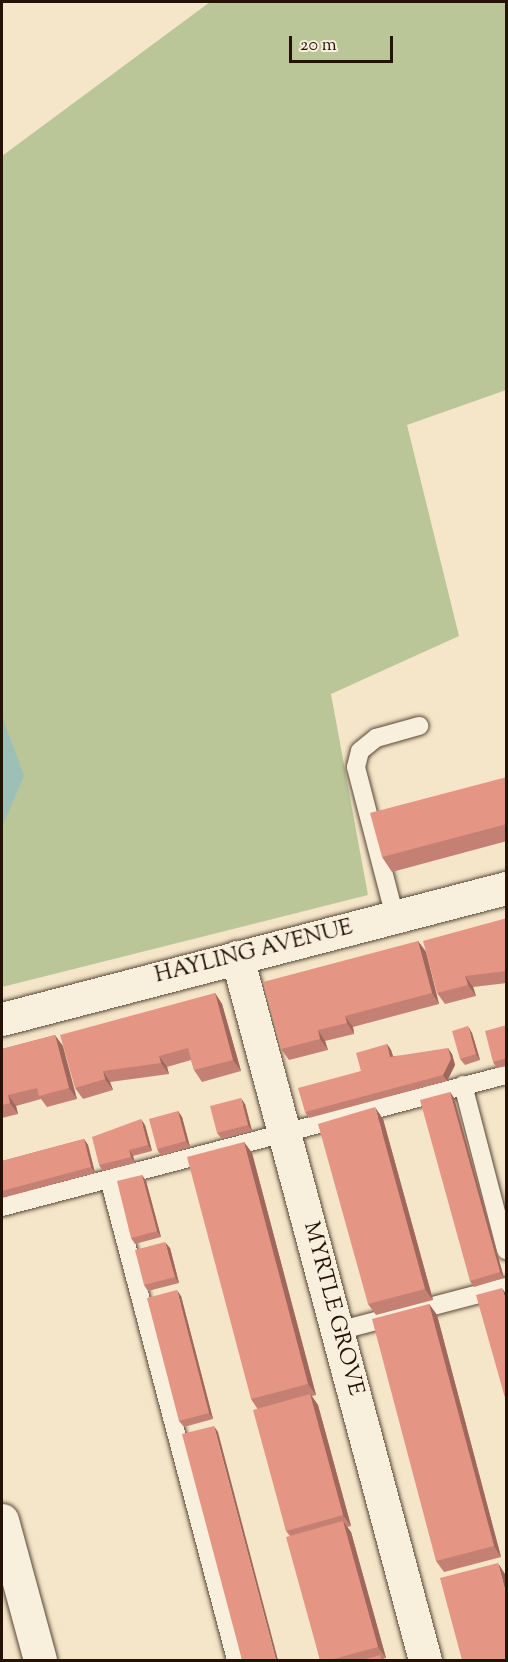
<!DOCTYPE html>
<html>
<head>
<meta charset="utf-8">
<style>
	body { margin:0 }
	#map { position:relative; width:508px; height:1662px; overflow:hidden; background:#f5e6c9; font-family:"Sorts Mill Goudy",serif }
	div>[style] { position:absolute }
	.green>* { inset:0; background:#bac698 }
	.water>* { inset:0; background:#9cc0b5 }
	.roads { filter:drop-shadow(0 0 2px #584736) drop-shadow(0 0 2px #584736) }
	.lane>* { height:18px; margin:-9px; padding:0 9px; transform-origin:9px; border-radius:9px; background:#f8efdc }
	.street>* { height:33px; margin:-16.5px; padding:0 16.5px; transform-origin:16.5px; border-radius:16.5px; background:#f8efdc }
	.wall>* { inset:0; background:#c48072 }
	.shaded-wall>* { inset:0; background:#a0685c }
	.building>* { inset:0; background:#e49584 }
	span { translate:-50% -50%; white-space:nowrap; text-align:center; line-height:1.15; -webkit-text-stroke:4.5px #f8efdc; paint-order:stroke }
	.street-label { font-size:22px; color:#241205 }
	.frame { position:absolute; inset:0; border:3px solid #241205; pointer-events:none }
	.scale { position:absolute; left:289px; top:36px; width:104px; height:27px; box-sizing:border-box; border:3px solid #241205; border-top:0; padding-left:8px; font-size:18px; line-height:21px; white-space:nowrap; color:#241205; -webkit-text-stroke:4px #f8efdc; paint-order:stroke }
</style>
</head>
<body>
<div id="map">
	<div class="green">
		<div style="clip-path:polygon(210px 2px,506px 2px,506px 390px,407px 425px,459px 636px,331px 694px,368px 895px,2px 987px,2px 156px)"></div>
	</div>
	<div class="water">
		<div style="clip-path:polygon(2px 716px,24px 776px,2px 827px,3px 768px)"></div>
	</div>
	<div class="roads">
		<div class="lane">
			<div style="left:395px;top:917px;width:155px;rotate:-104.6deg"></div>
			<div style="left:356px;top:767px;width:16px;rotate:-76deg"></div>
			<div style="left:360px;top:751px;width:21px;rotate:-39deg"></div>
			<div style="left:376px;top:738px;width:45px;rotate:-15.6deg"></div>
			<div style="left:463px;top:1085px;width:171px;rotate:75.4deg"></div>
			<div style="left:109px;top:1179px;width:497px;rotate:75.2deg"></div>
			<div style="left:2px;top:1207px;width:521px;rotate:-14.68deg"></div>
			<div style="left:338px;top:1331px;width:174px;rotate:-14.7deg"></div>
		</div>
		<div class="street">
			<div style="left:237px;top:957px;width:728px;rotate:75.03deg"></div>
			<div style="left:2px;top:1019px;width:521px;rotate:-14.57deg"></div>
			<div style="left:2px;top:1520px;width:145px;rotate:74.8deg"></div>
		</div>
	</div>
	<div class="wall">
		<div style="clip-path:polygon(507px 777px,507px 841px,392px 872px,382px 857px)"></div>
		<div style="clip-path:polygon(507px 918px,507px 983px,473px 987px,476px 996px,445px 1004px,437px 993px)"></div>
		<div style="clip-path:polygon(418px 941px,426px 952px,439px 1004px,353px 1027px,354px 1034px,325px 1041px,328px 1050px,289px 1060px,281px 1049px)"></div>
		<div style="clip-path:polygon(215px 993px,222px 1004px,241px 1071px,202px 1082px,194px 1070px,191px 1060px,167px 1067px,169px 1074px,110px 1082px,113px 1090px,83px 1099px,75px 1088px)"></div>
		<div style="clip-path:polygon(507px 1025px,507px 1066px,497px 1068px,493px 1062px)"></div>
		<div style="clip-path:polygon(472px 1033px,480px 1060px,465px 1065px,460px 1059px)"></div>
		<div style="clip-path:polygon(55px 1035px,77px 1099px,47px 1107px,41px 1099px,16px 1106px,18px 1114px,2px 1118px,2px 1049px)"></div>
		<div style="clip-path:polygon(387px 1044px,391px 1050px,393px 1056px,452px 1054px,455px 1065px,447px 1081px,309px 1118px,305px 1112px,361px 1071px)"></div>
		<div style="clip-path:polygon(450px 1092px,454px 1098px,504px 1278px,474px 1287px,470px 1281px)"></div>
		<div style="clip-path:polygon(245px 1104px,252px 1131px,222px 1139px,217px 1133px)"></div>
		<div style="clip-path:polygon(178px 1111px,182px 1117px,190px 1147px,161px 1156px,157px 1149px)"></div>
		<div style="clip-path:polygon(383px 1119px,433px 1300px,376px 1315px,368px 1304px)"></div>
		<div style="clip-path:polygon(145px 1125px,152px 1151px,133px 1156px,135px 1163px,103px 1171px,99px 1165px)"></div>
		<div style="clip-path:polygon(84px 1139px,88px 1145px,95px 1173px,2px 1198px,2px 1161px)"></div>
		<div style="clip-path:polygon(244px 1142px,252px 1153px,316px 1395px,312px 1396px,318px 1405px,351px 1526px,347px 1527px,351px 1532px,386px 1658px,383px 1659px,384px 1660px,320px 1660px,290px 1536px,286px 1531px,257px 1408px,251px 1399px)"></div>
		<div style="clip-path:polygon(142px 1175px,146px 1181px,161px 1237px,135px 1244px,131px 1238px)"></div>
		<div style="clip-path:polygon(170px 1248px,179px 1283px,148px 1291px,144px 1285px)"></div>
		<div style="clip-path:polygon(181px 1296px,213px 1419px,184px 1427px,179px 1421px)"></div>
		<div style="clip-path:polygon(429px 1304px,437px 1315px,501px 1557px,444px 1572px,436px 1561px)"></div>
	</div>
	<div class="shaded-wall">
		<div style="clip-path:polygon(418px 941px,426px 952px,439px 1004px,432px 993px)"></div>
		<div style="clip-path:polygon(465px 976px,473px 987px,476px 996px,468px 985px)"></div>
		<div style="clip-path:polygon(215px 993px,222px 1004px,241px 1071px,233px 1060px)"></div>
		<div style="clip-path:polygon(345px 1016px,353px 1027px,354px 1034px,347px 1023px)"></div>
		<div style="clip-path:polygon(468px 1026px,472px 1033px,480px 1060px,476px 1054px)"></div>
		<div style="clip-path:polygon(318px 1030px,325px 1041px,328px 1050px,320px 1039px)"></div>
		<div style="clip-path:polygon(55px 1035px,63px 1046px,77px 1099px,69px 1088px)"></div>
		<div style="clip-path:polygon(387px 1044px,391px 1050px,395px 1063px,390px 1057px)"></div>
		<div style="clip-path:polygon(448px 1048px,452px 1054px,455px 1065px,447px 1081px,443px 1075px)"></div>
		<div style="clip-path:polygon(159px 1056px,167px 1067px,169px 1074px,161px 1063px)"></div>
		<div style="clip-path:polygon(103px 1071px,110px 1082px,113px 1090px,105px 1079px)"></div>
		<div style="clip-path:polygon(450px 1092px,454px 1098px,504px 1278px,500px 1272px)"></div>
		<div style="clip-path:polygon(8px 1095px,16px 1106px,18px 1114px,10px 1103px)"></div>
		<div style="clip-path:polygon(241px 1098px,245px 1104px,252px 1131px,248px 1125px)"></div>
		<div style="clip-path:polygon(375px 1107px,383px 1119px,433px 1300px,425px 1289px)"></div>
		<div style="clip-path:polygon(178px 1111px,182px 1117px,190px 1147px,186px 1141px)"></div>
		<div style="clip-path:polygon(141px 1119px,145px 1125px,152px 1151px,148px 1145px)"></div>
		<div style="clip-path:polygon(84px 1139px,88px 1145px,95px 1173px,91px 1167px)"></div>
		<div style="clip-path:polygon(244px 1142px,252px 1153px,316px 1395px,308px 1384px)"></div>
		<div style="clip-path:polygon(129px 1150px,133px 1156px,135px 1163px,131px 1157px)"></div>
		<div style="clip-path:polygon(142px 1175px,146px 1181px,161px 1237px,157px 1231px)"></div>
		<div style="clip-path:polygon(165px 1242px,170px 1248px,179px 1283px,175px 1277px)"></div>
		<div style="clip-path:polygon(502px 1288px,507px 1295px,507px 1304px)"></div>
		<div style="clip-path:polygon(177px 1290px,181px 1296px,213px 1419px,209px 1413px)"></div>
		<div style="clip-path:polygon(429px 1304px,437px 1315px,501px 1557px,494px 1546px)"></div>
		<div style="clip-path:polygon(310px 1394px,318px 1405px,351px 1526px,343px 1515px)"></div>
		<div style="clip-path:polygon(214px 1426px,218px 1432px,278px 1660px,276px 1660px)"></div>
		<div style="clip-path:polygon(343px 1521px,351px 1532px,386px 1658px,378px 1647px)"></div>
		<div style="clip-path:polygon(498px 1563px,505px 1574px,507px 1578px,507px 1597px)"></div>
	</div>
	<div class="building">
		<div style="clip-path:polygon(507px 777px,507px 824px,382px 857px,370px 813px)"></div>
		<div style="clip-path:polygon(507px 918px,507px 971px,465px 976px,468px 985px,437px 993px,423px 941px)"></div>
		<div style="clip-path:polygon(418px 941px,432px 993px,345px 1016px,347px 1023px,318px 1030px,320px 1039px,281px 1049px,263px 982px)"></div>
		<div style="clip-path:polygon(215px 993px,233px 1060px,194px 1070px,188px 1048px,159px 1056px,161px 1063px,103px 1071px,105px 1079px,75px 1088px,60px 1035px)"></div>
		<div style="clip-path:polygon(507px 1025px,507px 1058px,493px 1062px,485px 1031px)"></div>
		<div style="clip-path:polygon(468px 1026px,476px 1054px,460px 1059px,452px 1031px)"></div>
		<div style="clip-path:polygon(55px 1035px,69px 1088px,39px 1096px,37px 1088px,8px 1095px,10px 1103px,2px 1105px,2px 1049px)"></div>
		<div style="clip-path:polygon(387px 1044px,390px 1057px,448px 1048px,451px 1059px,443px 1075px,305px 1112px,298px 1088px,361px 1071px,356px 1053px)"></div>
		<div style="clip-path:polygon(450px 1092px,500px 1272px,470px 1281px,420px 1100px)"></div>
		<div style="clip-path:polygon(241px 1098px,248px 1125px,217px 1133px,210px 1106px)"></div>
		<div style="clip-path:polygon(375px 1107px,425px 1289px,368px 1304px,318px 1124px)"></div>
		<div style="clip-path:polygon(178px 1111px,186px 1141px,157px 1149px,149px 1119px)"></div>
		<div style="clip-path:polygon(141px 1119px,148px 1145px,129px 1150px,131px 1157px,99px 1165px,92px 1137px)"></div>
		<div style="clip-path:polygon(84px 1139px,91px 1167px,2px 1191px,2px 1161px)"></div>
		<div style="clip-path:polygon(244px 1142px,308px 1384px,251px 1399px,187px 1157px)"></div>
		<div style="clip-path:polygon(142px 1175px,157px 1231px,131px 1238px,117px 1181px)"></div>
		<div style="clip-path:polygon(165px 1242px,175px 1277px,144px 1285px,135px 1250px)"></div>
		<div style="clip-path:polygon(502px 1288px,507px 1304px,507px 1405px,476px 1295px)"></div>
		<div style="clip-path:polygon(177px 1290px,209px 1413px,179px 1421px,147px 1298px)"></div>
		<div style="clip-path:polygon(429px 1304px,494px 1546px,436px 1561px,372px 1319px)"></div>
		<div style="clip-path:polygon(310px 1394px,343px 1515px,286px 1531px,253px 1410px)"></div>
		<div style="clip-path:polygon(214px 1426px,276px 1660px,242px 1660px,182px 1434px)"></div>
		<div style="clip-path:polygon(343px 1521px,378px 1647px,330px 1660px,320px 1660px,286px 1537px)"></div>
		<div style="clip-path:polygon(498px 1563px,507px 1597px,507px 1660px,462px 1660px,440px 1578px)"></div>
		<div style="clip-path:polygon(380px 1655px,381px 1660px,362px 1660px)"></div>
	</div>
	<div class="street-label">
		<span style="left:254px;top:953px;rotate:-14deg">HAYLING AVENUE</span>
		<span style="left:332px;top:1309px;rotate:75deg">MYRTLE GROVE</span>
	</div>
	<div class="frame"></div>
	<div class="scale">20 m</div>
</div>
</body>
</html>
